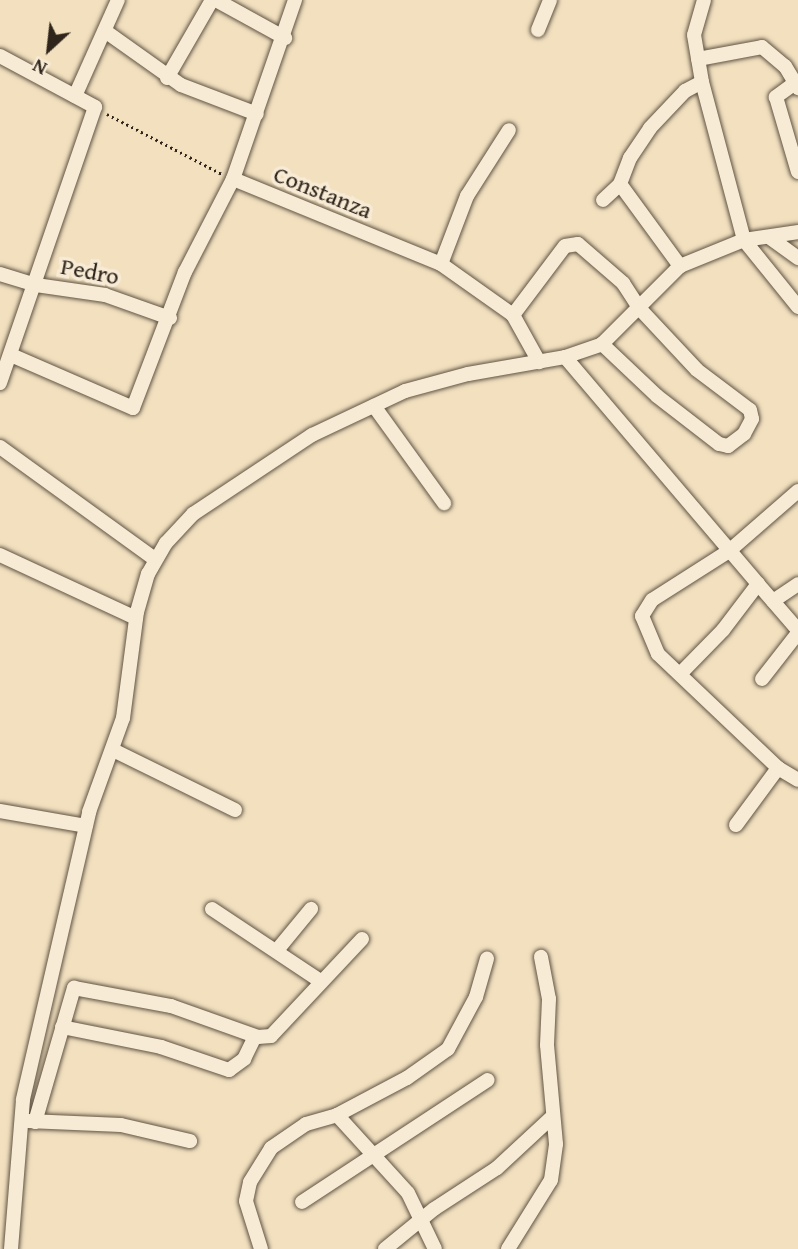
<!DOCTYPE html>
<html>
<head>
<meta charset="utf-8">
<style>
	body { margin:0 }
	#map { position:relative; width:798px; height:1249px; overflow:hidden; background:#f2e0bf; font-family:"Gentium Book Plus",serif }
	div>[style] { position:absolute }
	.path>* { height:2.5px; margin-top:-1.25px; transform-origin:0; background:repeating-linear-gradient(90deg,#2f251b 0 2px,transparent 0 5.5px) }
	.roads { filter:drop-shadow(0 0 2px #605444) drop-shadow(0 0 2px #605444) }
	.street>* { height:14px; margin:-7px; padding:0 7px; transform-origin:7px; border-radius:7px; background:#f7ebd5 }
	span { translate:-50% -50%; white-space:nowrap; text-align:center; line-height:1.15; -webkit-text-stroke:7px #f7ebd5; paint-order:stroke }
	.street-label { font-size:24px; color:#2f251b }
	.north { position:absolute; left:14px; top:14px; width:70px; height:70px; -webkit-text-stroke:5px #f7ebd5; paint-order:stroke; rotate:207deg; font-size:19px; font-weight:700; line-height:28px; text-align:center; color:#2f251b }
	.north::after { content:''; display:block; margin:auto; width:24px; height:32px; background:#2f251b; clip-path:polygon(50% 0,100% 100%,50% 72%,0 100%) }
</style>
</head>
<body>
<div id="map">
	<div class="path">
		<div style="left:107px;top:114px;width:130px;rotate:27.6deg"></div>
	</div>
	<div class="roads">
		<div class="street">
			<div style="left:216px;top:0;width:79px;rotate:28.8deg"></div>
			<div style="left:295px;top:0;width:189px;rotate:109.1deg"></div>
			<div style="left:233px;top:179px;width:225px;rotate:22.2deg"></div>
			<div style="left:441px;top:264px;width:88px;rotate:35.3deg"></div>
			<div style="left:513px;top:315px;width:54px;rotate:61deg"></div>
			<div style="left:704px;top:0;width:36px;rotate:106deg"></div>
			<div style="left:694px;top:35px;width:48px;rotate:80.3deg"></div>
			<div style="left:702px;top:82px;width:163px;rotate:75.1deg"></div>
			<div style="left:744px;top:240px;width:86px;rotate:51.1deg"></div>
			<div style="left:538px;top:30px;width:32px;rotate:-68deg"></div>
			<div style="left:105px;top:31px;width:93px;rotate:35.4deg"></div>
			<div style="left:181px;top:85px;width:81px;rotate:20.9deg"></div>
			<div style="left:0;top:56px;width:108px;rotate:28.2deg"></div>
			<div style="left:95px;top:107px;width:292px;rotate:109deg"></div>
			<div style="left:698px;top:59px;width:65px;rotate:-10.6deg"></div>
			<div style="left:762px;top:47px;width:30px;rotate:40deg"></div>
			<div style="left:785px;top:66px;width:26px;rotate:59deg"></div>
			<div style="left:167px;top:78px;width:90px;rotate:-60deg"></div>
			<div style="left:795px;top:83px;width:24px;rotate:144deg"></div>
			<div style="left:776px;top:97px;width:78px;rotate:73.7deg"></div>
			<div style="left:75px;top:96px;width:105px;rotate:-65.9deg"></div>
			<div style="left:620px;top:184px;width:102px;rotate:53.8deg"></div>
			<div style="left:603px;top:200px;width:23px;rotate:-43deg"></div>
			<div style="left:620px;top:184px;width:28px;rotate:-69deg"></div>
			<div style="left:630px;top:158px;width:36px;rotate:-56deg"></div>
			<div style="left:650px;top:128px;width:51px;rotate:-46.6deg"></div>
			<div style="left:685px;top:91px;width:19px;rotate:-28deg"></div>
			<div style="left:769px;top:237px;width:36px;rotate:36deg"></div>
			<div style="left:441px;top:264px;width:73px;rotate:-69.1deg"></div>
			<div style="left:467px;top:196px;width:78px;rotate:-57.5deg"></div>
			<div style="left:0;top:274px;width:38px;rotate:17deg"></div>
			<div style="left:36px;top:285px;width:70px;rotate:8.2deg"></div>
			<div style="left:105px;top:295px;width:69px;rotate:19.5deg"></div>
			<div style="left:513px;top:315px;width:86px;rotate:-53deg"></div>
			<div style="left:565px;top:246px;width:13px;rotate:-9deg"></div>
			<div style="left:578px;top:244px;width:60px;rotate:40.9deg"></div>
			<div style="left:623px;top:283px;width:31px;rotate:57deg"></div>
			<div style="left:640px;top:309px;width:83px;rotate:46.9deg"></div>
			<div style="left:697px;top:370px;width:66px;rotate:37deg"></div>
			<div style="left:750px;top:410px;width:9px;rotate:77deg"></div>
			<div style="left:752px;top:419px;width:17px;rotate:118deg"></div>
			<div style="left:744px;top:434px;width:20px;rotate:143deg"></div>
			<div style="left:728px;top:446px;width:9px;rotate:-167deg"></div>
			<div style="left:719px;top:444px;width:78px;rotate:-142.3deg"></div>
			<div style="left:657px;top:396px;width:76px;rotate:-136.6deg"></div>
			<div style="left:11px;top:355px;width:133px;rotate:23.5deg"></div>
			<div style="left:133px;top:408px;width:146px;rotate:-69.1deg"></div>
			<div style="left:185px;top:272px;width:105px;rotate:-62.7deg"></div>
			<div style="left:565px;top:357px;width:298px;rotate:49.6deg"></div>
			<div style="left:374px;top:406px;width:120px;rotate:54.2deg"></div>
			<div style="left:0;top:447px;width:191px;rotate:35.9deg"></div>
			<div style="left:798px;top:491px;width:91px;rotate:139deg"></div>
			<div style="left:729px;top:551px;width:91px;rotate:147.5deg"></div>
			<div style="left:652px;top:600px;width:19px;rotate:122deg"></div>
			<div style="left:642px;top:616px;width:41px;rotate:67.2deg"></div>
			<div style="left:658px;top:654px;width:166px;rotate:43.5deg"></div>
			<div style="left:778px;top:768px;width:23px;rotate:31deg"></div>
			<div style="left:0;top:555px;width:150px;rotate:24.9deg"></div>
			<div style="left:773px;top:601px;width:30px;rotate:-34deg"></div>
			<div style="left:681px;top:673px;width:60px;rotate:-45.7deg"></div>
			<div style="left:723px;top:630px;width:58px;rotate:-52.7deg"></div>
			<div style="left:758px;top:584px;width:61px;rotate:49deg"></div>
			<div style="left:762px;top:679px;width:58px;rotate:-52deg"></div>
			<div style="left:113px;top:750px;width:136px;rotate:26.2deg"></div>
			<div style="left:0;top:811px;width:87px;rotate:9.9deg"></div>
			<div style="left:736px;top:825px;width:71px;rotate:-53.6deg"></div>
			<div style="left:212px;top:909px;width:128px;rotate:33.6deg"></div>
			<div style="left:278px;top:949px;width:52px;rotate:-50.5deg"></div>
			<div style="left:62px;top:1027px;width:101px;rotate:11.4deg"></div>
			<div style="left:161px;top:1047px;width:72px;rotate:18.7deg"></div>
			<div style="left:229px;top:1070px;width:19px;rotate:-36deg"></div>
			<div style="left:244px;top:1059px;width:25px;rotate:-64deg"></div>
			<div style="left:337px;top:1115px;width:105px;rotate:47.7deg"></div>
			<div style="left:408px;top:1193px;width:62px;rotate:64.3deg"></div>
			<div style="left:28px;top:1121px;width:93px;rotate:2.5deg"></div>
			<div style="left:121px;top:1125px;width:71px;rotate:13.1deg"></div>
			<div style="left:35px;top:1122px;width:140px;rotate:-73.8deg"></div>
			<div style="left:74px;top:988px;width:99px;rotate:10.5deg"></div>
			<div style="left:171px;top:1006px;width:92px;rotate:19.6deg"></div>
			<div style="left:258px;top:1037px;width:13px;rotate:-4deg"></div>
			<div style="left:271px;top:1036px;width:133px;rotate:-46.8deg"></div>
			<div style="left:302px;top:1202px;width:222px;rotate:-33.3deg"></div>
			<div style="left:11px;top:1249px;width:150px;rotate:-85.4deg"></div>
			<div style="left:23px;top:1099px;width:294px;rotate:-77deg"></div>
			<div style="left:89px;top:812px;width:100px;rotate:-70.1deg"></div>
			<div style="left:123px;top:718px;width:107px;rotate:-82.5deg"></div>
			<div style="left:137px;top:612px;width:40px;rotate:-74deg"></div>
			<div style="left:148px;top:574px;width:36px;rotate:-60deg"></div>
			<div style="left:166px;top:543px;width:40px;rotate:-47deg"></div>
			<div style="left:193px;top:514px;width:143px;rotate:-33.6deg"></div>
			<div style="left:312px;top:435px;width:103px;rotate:-25.3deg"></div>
			<div style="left:405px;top:391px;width:65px;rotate:-15.1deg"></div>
			<div style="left:468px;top:374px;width:98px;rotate:-9.9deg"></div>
			<div style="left:565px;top:357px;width:39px;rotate:-19deg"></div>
			<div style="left:602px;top:344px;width:110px;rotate:-45deg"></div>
			<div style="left:680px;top:266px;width:69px;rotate:-22.1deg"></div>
			<div style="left:744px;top:240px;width:55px;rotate:-8.4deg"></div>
			<div style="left:261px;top:1249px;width:50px;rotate:-107.4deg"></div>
			<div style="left:246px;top:1201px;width:19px;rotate:-78deg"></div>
			<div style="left:250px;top:1182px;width:40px;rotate:-58deg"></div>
			<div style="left:271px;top:1148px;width:42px;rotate:-34.4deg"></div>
			<div style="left:306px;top:1124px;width:32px;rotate:-16deg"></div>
			<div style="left:337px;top:1115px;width:79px;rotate:-27.9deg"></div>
			<div style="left:407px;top:1078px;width:50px;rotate:-35.3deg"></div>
			<div style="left:448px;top:1049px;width:59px;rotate:-61.7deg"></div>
			<div style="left:476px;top:997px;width:40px;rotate:-74deg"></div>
			<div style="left:385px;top:1249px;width:63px;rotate:-39.2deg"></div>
			<div style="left:434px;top:1209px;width:75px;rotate:-33.1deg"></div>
			<div style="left:497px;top:1168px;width:76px;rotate:-42.9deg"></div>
			<div style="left:508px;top:1249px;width:81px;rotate:-58.1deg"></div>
			<div style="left:551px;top:1180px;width:36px;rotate:-82deg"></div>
			<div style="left:556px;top:1144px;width:99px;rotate:-95.2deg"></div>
			<div style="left:547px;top:1045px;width:46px;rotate:-87.5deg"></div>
			<div style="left:549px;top:999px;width:43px;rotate:-100.8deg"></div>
		</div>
	</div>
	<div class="street-label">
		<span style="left:323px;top:192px;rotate:22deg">Constanza</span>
		<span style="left:90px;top:271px;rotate:11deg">Pedro</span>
	</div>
	<div class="north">N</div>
</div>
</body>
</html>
